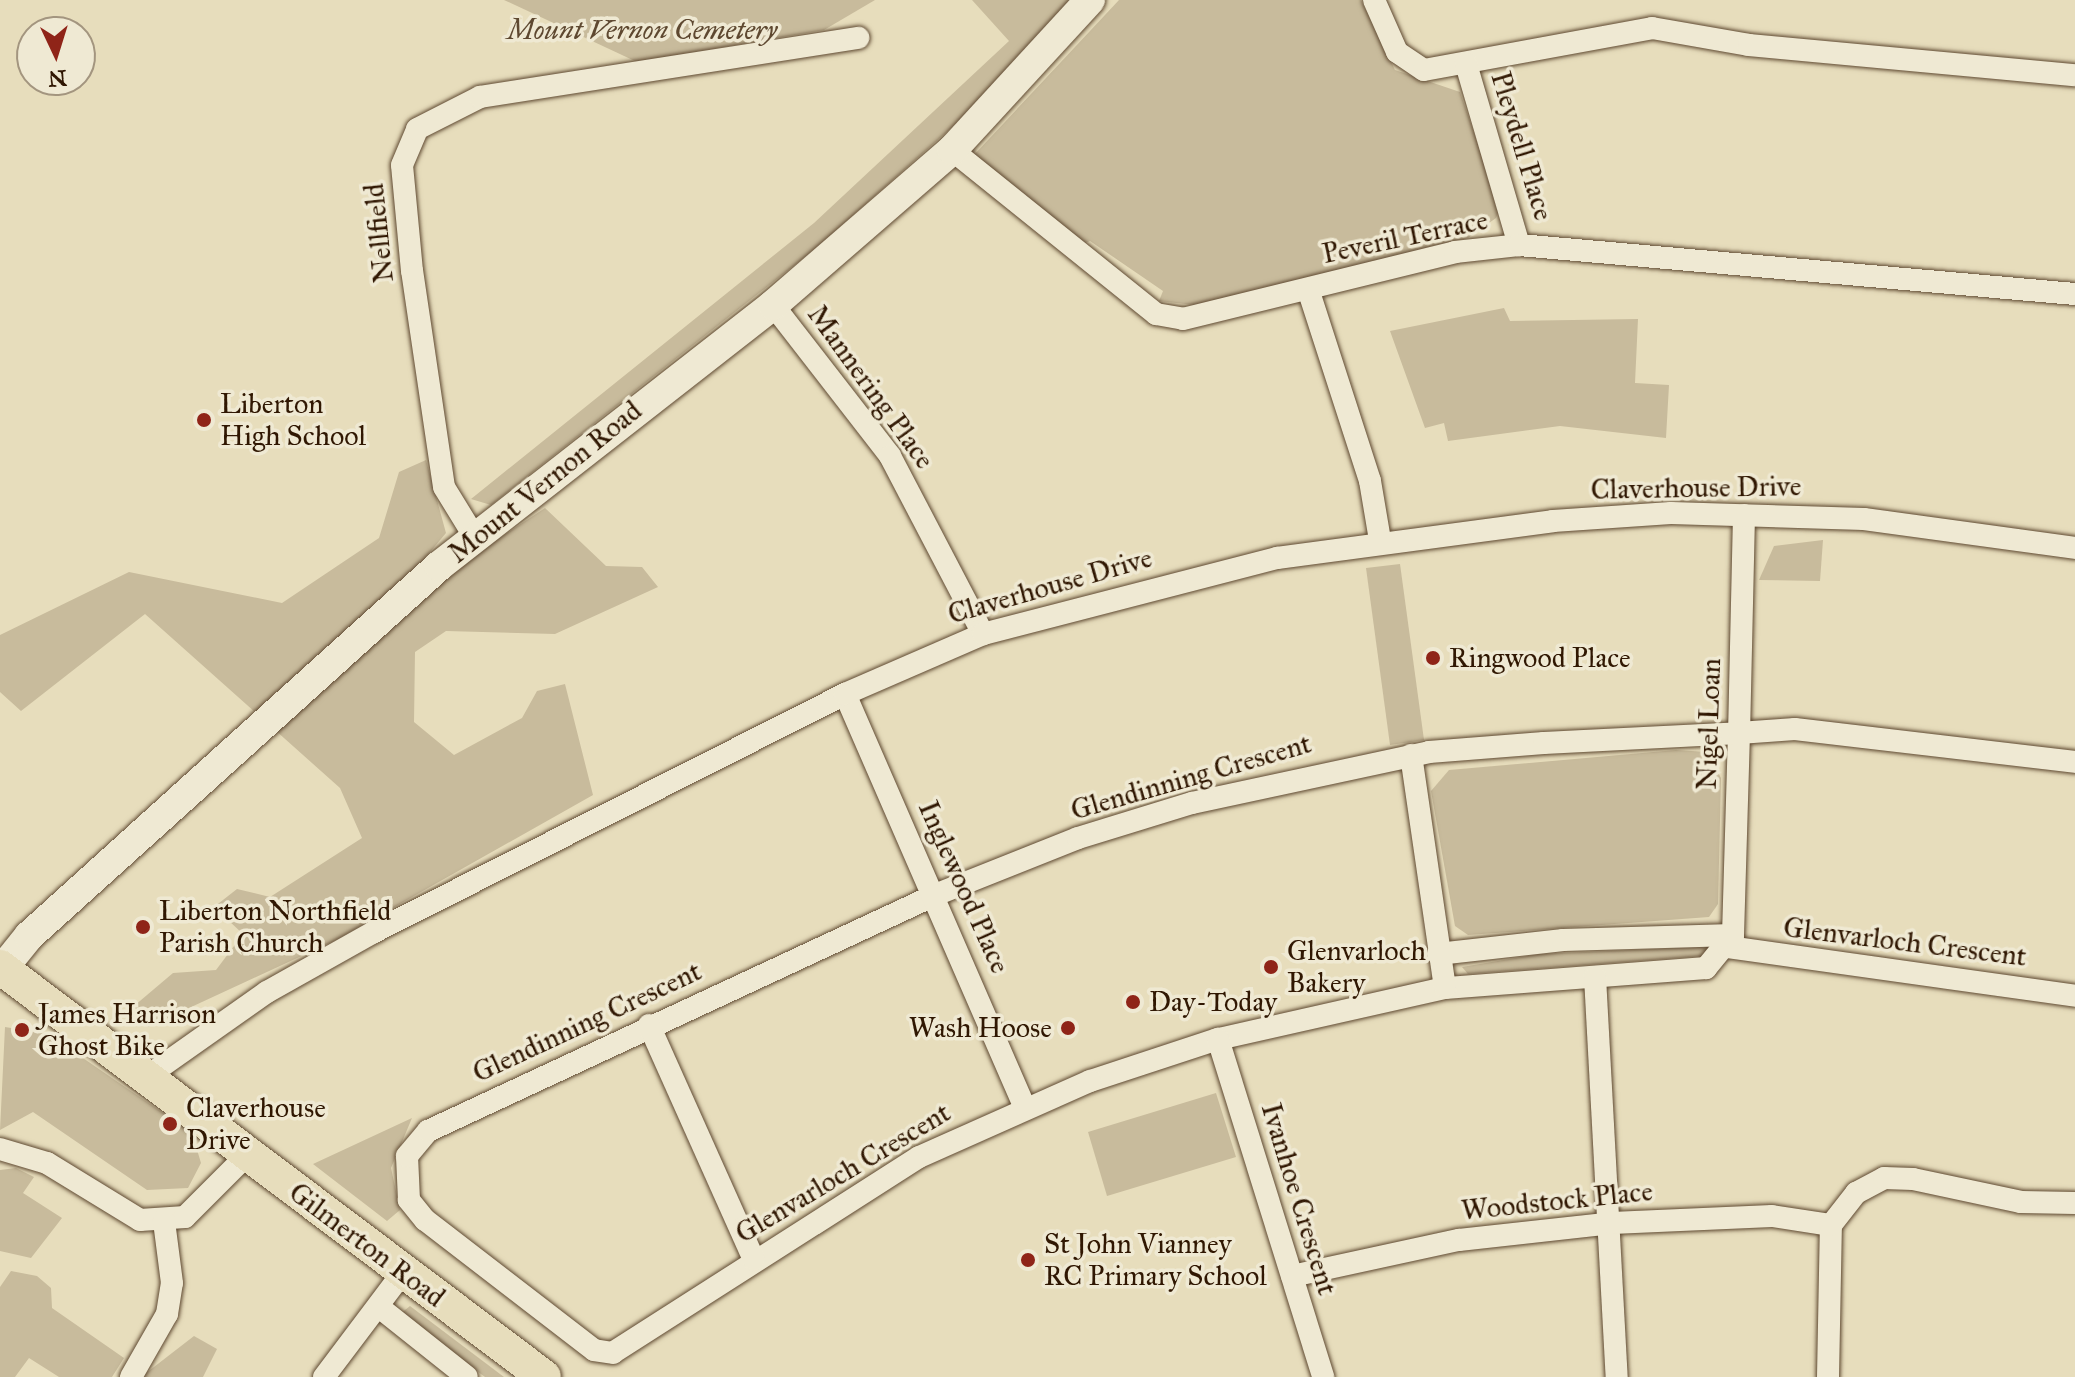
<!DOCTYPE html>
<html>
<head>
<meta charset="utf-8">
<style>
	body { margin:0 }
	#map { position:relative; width:2075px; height:1377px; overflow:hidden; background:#e7ddbc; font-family:"IM FELL Great Primer",serif }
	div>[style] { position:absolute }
	.green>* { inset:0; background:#c8bb9c }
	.roads { filter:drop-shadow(0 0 2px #5e4830) drop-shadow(0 0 2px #5e4830) }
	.street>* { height:22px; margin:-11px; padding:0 11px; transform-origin:11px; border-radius:11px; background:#efe9d3 }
	.secondary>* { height:30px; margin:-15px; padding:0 15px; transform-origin:15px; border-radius:15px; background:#efe9d3 }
	.primary>* { height:34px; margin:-17px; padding:0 17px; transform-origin:17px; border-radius:17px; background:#e7ddbc }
	.dots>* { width:22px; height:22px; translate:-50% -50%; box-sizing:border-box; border:4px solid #efe9d3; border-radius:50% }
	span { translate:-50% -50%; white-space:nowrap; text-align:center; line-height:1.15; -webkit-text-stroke:7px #efe9d3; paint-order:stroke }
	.park-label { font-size:28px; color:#5e4830; font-style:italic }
	.street-label { font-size:28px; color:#301702 }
	.poi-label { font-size:28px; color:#301702 }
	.left { translate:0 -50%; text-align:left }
	.right { translate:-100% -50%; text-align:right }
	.north { position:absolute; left:16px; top:16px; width:80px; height:80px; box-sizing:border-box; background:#efe9d3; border:2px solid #a3957f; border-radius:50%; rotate:176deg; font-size:22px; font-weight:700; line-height:32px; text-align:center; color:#301702 }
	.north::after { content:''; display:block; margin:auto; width:28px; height:36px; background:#8f2418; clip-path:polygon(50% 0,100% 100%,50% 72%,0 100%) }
</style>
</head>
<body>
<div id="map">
	<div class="green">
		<div style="clip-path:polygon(504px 0,875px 0,824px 30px,637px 62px)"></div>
		<div style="clip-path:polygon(972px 0,1071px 0,978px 104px,816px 248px,491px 505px,471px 499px,814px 223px,1009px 41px)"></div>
		<div style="clip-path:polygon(1119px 0,1361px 0,1395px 70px,1460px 92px,1500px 208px,1496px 218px,1468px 238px,1203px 306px,1159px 301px,1163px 291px,1090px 241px,1081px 245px,973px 156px)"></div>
		<div style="clip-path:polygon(1504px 308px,1510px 321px,1638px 319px,1635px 383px,1669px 385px,1666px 438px,1560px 426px,1448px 441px,1444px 423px,1425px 428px,1390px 331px)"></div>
		<div style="clip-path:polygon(426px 460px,446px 533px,425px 558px,442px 576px,545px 508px,606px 566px,642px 567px,658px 587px,555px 634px,446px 631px,415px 652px,414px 722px,454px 755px,522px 718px,537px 691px,565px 684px,593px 795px,336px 940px,148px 1027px,134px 1006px,173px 973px,216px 970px,243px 934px,214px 907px,237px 889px,270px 897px,362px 838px,340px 788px,145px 614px,21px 711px,0 692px,0 635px,129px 572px,282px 603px,379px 538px,399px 472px)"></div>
		<div style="clip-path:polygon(1823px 540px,1820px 581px,1759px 580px,1774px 546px)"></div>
		<div style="clip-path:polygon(1400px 564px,1424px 740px,1390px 745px,1366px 568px)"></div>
		<div style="clip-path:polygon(1676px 750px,1707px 752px,1721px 778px,1718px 904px,1709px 917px,1468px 935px,1455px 926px,1431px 791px,1449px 770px)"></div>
		<div style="clip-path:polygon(1702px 947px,1708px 950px,1702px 956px,1468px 974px,1462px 967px,1539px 954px)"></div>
		<div style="clip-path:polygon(5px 1027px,48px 1034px,192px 1133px,201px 1163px,188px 1188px,147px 1190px,33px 1112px,0 1130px)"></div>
		<div style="clip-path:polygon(1216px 1093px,1236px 1157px,1107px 1196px,1088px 1132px)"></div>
		<div style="clip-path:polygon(412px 1118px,391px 1168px,400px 1210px,387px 1221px,313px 1164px)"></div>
		<div style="clip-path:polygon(16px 1168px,34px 1177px,23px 1193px,62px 1218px,31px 1258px,0 1251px,0 1170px)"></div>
		<div style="clip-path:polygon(11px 1271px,37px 1276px,51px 1288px,52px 1308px,124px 1358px,112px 1377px,59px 1377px,29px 1358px,15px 1377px,0 1377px,0 1287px)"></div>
		<div style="clip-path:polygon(410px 1306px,504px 1377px,485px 1377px,400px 1314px)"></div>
		<div style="clip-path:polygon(194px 1336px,217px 1349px,203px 1377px,141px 1377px)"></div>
	</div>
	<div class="roads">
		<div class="street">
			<div style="left:1374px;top:0;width:57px;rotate:66.1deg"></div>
			<div style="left:1397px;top:52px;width:32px;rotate:34deg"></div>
			<div style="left:1424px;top:70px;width:232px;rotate:-10.4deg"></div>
			<div style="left:1652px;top:28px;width:98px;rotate:9.9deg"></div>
			<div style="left:1749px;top:45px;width:327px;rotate:5.3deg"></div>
			<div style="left:1466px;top:64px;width:189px;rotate:73.7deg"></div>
			<div style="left:952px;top:150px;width:262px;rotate:38.8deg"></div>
			<div style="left:1156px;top:314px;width:27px;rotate:10deg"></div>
			<div style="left:1183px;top:319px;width:280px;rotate:-13.8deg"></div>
			<div style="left:1455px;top:252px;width:64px;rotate:-6.2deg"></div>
			<div style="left:1519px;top:245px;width:558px;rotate:5.04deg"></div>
			<div style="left:1308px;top:289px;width:202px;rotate:72.1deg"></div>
			<div style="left:1370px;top:481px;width:60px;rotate:80.4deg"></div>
			<div style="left:773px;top:305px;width:191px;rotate:52.2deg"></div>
			<div style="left:890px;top:456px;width:201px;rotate:62.4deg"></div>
			<div style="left:1744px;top:515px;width:218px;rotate:91.3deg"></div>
			<div style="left:1739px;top:733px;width:202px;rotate:91.7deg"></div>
			<div style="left:1733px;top:935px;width:43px;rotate:129.3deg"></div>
			<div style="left:1706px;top:968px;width:262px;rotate:175.6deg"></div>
			<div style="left:1445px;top:988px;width:233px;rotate:167.3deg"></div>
			<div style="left:1218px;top:1039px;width:135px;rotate:161.8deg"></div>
			<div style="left:1090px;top:1081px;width:187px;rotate:156deg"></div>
			<div style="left:919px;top:1157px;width:363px;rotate:147.4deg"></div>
			<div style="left:613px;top:1353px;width:19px;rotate:-171deg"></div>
			<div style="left:594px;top:1350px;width:213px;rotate:-142.4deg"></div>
			<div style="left:425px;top:1220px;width:26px;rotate:-129deg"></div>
			<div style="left:409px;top:1200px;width:44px;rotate:-92.6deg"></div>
			<div style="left:407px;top:1156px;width:33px;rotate:-50deg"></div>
			<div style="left:428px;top:1131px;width:559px;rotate:-24.96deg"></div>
			<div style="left:935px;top:895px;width:154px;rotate:-21.7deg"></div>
			<div style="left:1078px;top:838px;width:119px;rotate:-17.1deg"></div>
			<div style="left:1192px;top:803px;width:242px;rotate:-12.1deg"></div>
			<div style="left:1429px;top:752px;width:115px;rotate:-4.5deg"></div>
			<div style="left:1544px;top:743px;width:195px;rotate:-2.9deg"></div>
			<div style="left:1739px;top:733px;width:56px;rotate:-4.1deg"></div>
			<div style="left:1795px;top:729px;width:282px;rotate:6.7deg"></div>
			<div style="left:474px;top:536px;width:57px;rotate:-121.5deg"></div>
			<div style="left:444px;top:487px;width:218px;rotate:-98.4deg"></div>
			<div style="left:412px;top:271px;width:106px;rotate:-95.4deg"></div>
			<div style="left:402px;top:165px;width:39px;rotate:-67deg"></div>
			<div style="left:417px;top:129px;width:71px;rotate:-26.9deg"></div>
			<div style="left:480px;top:97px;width:383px;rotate:-8.9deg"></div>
			<div style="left:845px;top:694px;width:449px;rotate:66.5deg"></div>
			<div style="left:1411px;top:755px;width:235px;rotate:81.7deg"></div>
			<div style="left:1728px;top:947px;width:350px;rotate:8deg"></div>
			<div style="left:1438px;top:954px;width:126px;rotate:-6.4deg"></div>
			<div style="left:1563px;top:940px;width:170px;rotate:-1.7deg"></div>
			<div style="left:1595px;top:977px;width:401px;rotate:86.9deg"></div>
			<div style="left:649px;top:1025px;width:257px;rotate:65.9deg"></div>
			<div style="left:1218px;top:1039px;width:354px;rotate:72.7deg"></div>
			<div style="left:145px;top:1078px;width:149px;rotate:-35.2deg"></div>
			<div style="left:267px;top:992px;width:123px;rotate:-29.3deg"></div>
			<div style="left:374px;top:932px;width:528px;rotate:-26.81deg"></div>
			<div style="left:845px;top:694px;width:150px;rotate:-23.5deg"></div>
			<div style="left:983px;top:634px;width:304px;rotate:-14.5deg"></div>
			<div style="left:1277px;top:558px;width:278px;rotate:-7.6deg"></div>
			<div style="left:1553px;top:521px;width:118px;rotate:-3.9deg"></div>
			<div style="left:1671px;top:513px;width:193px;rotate:1.8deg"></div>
			<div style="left:1864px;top:519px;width:213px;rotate:7.8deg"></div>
			<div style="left:0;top:1149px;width:49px;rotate:16.6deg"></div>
			<div style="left:47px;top:1163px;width:109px;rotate:31.5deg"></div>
			<div style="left:140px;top:1220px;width:45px;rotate:-3.8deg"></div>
			<div style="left:185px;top:1217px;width:88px;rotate:-45deg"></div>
			<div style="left:1292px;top:1276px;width:171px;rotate:-12.2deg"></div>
			<div style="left:1459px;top:1240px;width:154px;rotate:-6.3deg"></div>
			<div style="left:1612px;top:1223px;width:160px;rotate:-2.5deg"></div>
			<div style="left:1772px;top:1216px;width:60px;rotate:8.7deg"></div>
			<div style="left:379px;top:1307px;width:112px;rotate:38.5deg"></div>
			<div style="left:131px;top:1377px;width:73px;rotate:-60.3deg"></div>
			<div style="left:167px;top:1314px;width:31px;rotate:-81deg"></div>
			<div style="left:172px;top:1283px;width:63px;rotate:-97.4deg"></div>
			<div style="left:324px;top:1377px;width:133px;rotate:-53deg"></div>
			<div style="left:1828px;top:1377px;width:152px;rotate:-88.9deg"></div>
			<div style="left:1831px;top:1225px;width:41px;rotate:-52deg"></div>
			<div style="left:1856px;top:1193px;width:32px;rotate:-28deg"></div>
			<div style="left:1884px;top:1178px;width:29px;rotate:2deg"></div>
			<div style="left:1913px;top:1179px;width:110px;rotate:12deg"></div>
			<div style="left:2021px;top:1202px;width:54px;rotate:1.1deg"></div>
		</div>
		<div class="secondary">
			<div style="left:0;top:972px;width:46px;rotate:-51.1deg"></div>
			<div style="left:29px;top:936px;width:552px;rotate:-42.06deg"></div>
			<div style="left:439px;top:566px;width:424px;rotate:-38deg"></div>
			<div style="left:773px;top:305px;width:237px;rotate:-40.9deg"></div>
			<div style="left:952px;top:150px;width:204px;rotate:-47.4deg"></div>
		</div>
		<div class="primary">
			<div style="left:0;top:967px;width:681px;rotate:37deg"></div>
		</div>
	</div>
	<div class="dots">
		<div style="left:204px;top:420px;background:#8f2418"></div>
		<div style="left:1433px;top:658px;background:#8f2418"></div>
		<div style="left:143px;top:927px;background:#8f2418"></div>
		<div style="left:1271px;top:967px;background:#8f2418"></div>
		<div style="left:1133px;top:1002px;background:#8f2418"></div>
		<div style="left:1068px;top:1028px;background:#8f2418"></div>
		<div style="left:22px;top:1030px;background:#8f2418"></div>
		<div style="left:170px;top:1124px;background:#8f2418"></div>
		<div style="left:1028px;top:1260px;background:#8f2418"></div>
	</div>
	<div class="park-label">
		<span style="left:642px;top:30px">Mount Vernon Cemetery</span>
	</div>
	<div class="street-label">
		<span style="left:1522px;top:146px;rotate:73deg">Pleydell Place</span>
		<span style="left:379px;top:233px;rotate:-96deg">Nellfield</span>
		<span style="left:1405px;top:237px;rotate:-12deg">Peveril Terrace</span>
		<span style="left:871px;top:387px;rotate:54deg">Mannering Place</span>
		<span style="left:545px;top:482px;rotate:-39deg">Mount Vernon Road</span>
		<span style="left:1696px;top:488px;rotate:-1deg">Claverhouse Drive</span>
		<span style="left:1050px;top:586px;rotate:-16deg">Claverhouse Drive</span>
		<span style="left:1709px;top:724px;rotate:-88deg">Nigel Loan</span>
		<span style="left:1191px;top:777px;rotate:-16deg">Glendinning Crescent</span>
		<span style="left:964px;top:887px;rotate:66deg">Inglewood Place</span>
		<span style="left:1905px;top:942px;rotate:7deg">Glenvarloch Crescent</span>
		<span style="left:587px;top:1022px;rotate:-25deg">Glendinning Crescent</span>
		<span style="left:843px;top:1173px;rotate:-31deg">Glenvarloch Crescent</span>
		<span style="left:1299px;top:1199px;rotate:73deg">Ivanhoe Crescent</span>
		<span style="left:1557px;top:1201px;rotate:-6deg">Woodstock Place</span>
		<span style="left:367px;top:1245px;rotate:37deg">Gilmerton Road</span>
	</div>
	<div class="poi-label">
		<span class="left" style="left:220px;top:420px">Liberton<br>High School</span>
		<span class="left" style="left:1449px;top:658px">Ringwood Place</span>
		<span class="left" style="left:159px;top:927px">Liberton Northfield<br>Parish Church</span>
		<span class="left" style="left:1287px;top:967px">Glenvarloch<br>Bakery</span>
		<span class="left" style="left:1149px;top:1002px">Day-Today</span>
		<span class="left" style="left:38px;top:1030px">James Harrison<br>Ghost Bike</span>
		<span class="right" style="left:1052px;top:1028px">Wash Hoose</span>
		<span class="left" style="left:186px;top:1124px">Claverhouse<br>Drive</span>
		<span class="left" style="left:1044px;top:1260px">St John Vianney<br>RC Primary School</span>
	</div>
	<div class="north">N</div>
</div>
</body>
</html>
